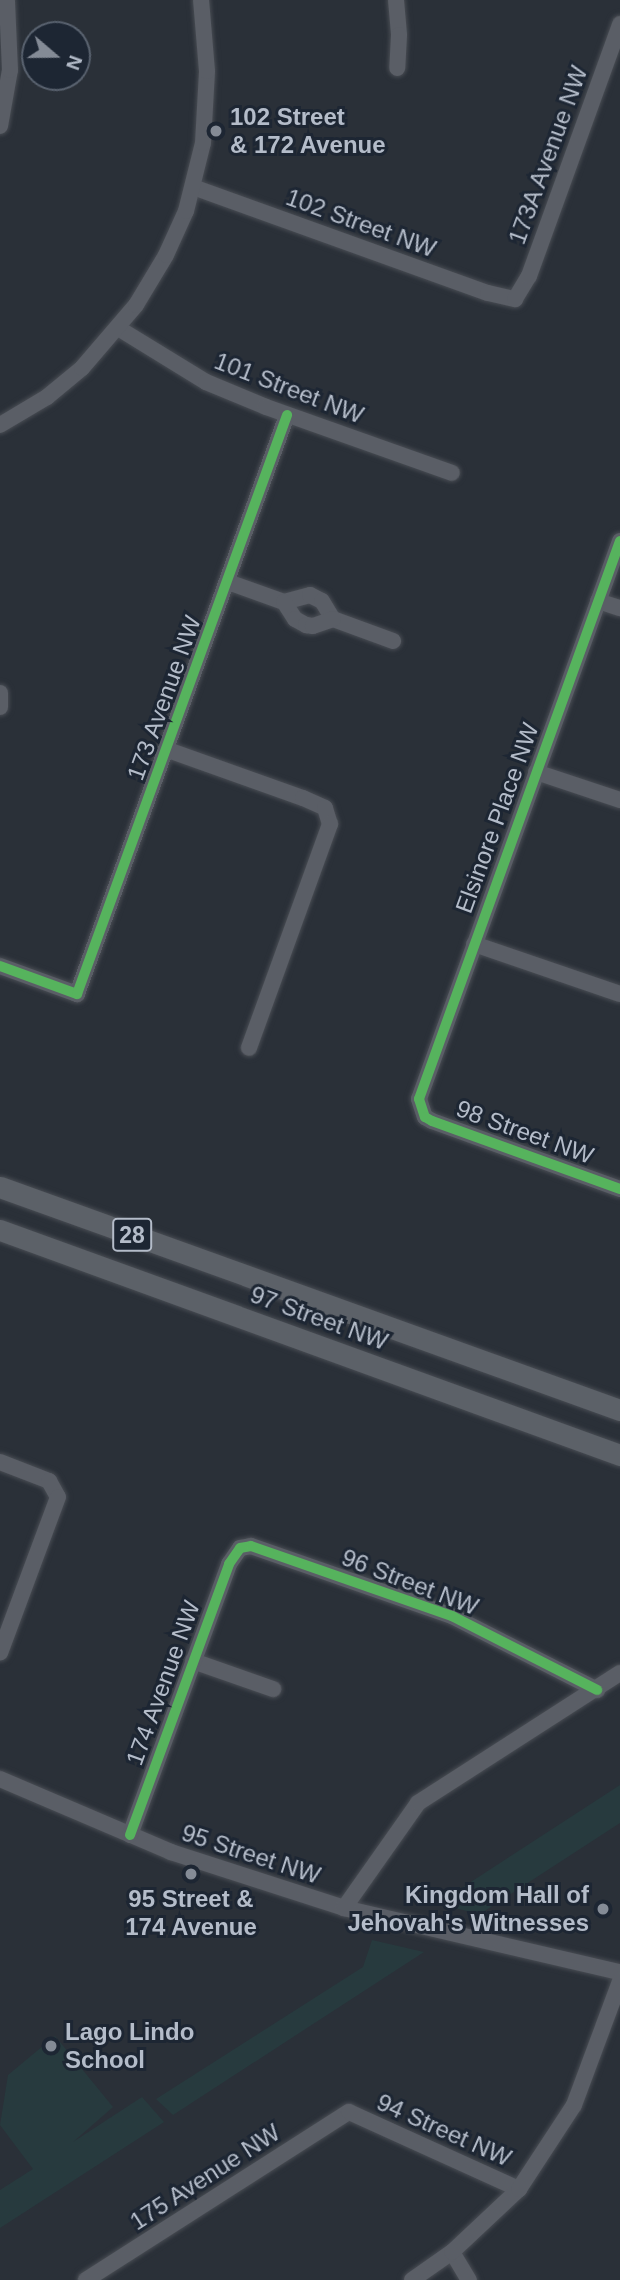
<!DOCTYPE html>
<html>
<head>
<meta charset="utf-8">
<style>
	body { margin:0 }
	#map { position:relative; width:620px; height:2280px; overflow:hidden; background:#2a3038; font-family:Arial,sans-serif }
	div>[style] { position:absolute }
	.green>* { inset:0; background:#273a3e }
	.roads { filter:drop-shadow(0 0 2px #484c53) drop-shadow(0 0 2px #484c53) }
	.minor>* { height:16px; margin:-8px; padding:0 8px; transform-origin:8px; border-radius:8px; background:#5a5e66 }
	.major>* { height:21px; margin:-10.5px; padding:0 10.5px; transform-origin:10.5px; border-radius:10.5px; background:#5c6168 }
	.cycleway>* { height:10px; margin:-5px; padding:0 5px; transform-origin:5px; border-radius:5px; background:#56b35d }
	.dots>* { width:19px; height:19px; translate:-50% -50%; box-sizing:border-box; border:4px solid #1d2633; border-radius:50% }
	span { translate:-50% -50%; white-space:nowrap; text-align:center; line-height:1.15; -webkit-text-stroke:6px #1d2633; paint-order:stroke }
	.shield-label span { padding:2px 5px; background:#1d2633; border:2px solid; border-radius:5px; -webkit-text-stroke-width:0 }
	.shield-label { font-size:23px; color:#b4bcc9; font-weight:700 }
	.poi-label { font-size:24px; color:#b4bcc9; font-weight:700 }
	.left { translate:0 -50%; text-align:left }
	.right { translate:-100% -50%; text-align:right }
	.street-label { font-size:24px; color:#b4bcc9 }
	.north { position:absolute; left:21px; top:21px; width:70px; height:70px; box-sizing:border-box; background:#1d2633; border:2px solid #59626f; border-radius:50%; rotate:110deg; font-size:19px; font-weight:700; line-height:28px; text-align:center; color:#b4bcc9 }
	.north::after { content:''; display:block; margin:auto; width:24px; height:32px; background:#848b96; clip-path:polygon(50% 0,100% 100%,50% 72%,0 100%) }
</style>
</head>
<body>
<div id="map">
	<div class="green">
		<div style="clip-path:polygon(620px 1785px,620px 1823px,480px 1914px,437px 1904px)"></div>
		<div style="clip-path:polygon(372px 1940px,424px 1952px,173px 2115px,156px 2099px,363px 1967px)"></div>
		<div style="clip-path:polygon(55px 2036px,113px 2107px,73px 2142px,142px 2097px,164px 2122px,0 2228px,0 2190px,33px 2169px,0 2125px,8px 2075px)"></div>
	</div>
	<div class="roads">
		<div class="minor">
			<div style="left:396px;top:0;width:35px;rotate:85deg"></div>
			<div style="left:399px;top:35px;width:33px;rotate:93deg"></div>
			<div style="left:0;top:126px;width:57px;rotate:-79.9deg"></div>
			<div style="left:10px;top:70px;width:70px;rotate:-92.5deg"></div>
			<div style="left:193px;top:187px;width:313px;rotate:19.8deg"></div>
			<div style="left:488px;top:293px;width:28px;rotate:13deg"></div>
			<div style="left:515px;top:299px;width:27px;rotate:-59deg"></div>
			<div style="left:529px;top:276px;width:268px;rotate:-70.1deg"></div>
			<div style="left:118px;top:328px;width:103px;rotate:31.5deg"></div>
			<div style="left:206px;top:382px;width:65px;rotate:22.6deg"></div>
			<div style="left:266px;top:407px;width:197px;rotate:19.5deg"></div>
			<div style="left:0;top:425px;width:55px;rotate:-30.8deg"></div>
			<div style="left:47px;top:397px;width:45px;rotate:-39.6deg"></div>
			<div style="left:82px;top:368px;width:83px;rotate:-49.4deg"></div>
			<div style="left:136px;top:305px;width:58px;rotate:-59deg"></div>
			<div style="left:166px;top:255px;width:48px;rotate:-65.6deg"></div>
			<div style="left:186px;top:211px;width:70px;rotate:-76deg"></div>
			<div style="left:203px;top:143px;width:72px;rotate:-86.8deg"></div>
			<div style="left:207px;top:71px;width:71px;rotate:-94.8deg"></div>
			<div style="left:620px;top:541px;width:593px;rotate:109.81deg"></div>
			<div style="left:419px;top:1099px;width:19px;rotate:72deg"></div>
			<div style="left:425px;top:1117px;width:8px;rotate:30deg"></div>
			<div style="left:432px;top:1121px;width:200px;rotate:19.9deg"></div>
			<div style="left:228px;top:582px;width:59px;rotate:19.7deg"></div>
			<div style="left:284px;top:602px;width:27px;rotate:-15deg"></div>
			<div style="left:310px;top:595px;width:13px;rotate:27deg"></div>
			<div style="left:322px;top:601px;width:21px;rotate:59deg"></div>
			<div style="left:333px;top:619px;width:64px;rotate:20.1deg"></div>
			<div style="left:598px;top:601px;width:23px;rotate:18deg"></div>
			<div style="left:284px;top:602px;width:20px;rotate:57deg"></div>
			<div style="left:295px;top:619px;width:13px;rotate:29deg"></div>
			<div style="left:306px;top:625px;width:7px;rotate:8deg"></div>
			<div style="left:313px;top:626px;width:21px;rotate:-19deg"></div>
			<div style="left:0;top:693px;width:14px;rotate:90deg"></div>
			<div style="left:168px;top:750px;width:143px;rotate:19.6deg"></div>
			<div style="left:303px;top:798px;width:24px;rotate:24deg"></div>
			<div style="left:325px;top:808px;width:17px;rotate:73deg"></div>
			<div style="left:330px;top:824px;width:238px;rotate:109.9deg"></div>
			<div style="left:536px;top:772px;width:89px;rotate:18.4deg"></div>
			<div style="left:474px;top:944px;width:154px;rotate:18.9deg"></div>
			<div style="left:0;top:966px;width:82px;rotate:20deg"></div>
			<div style="left:77px;top:994px;width:616px;rotate:-70.06deg"></div>
			<div style="left:0;top:1462px;width:53px;rotate:21.2deg"></div>
			<div style="left:49px;top:1481px;width:18px;rotate:61deg"></div>
			<div style="left:58px;top:1497px;width:166px;rotate:110.4deg"></div>
			<div style="left:193px;top:1661px;width:85px;rotate:19.3deg"></div>
			<div style="left:0;top:1779px;width:186px;rotate:23.1deg"></div>
			<div style="left:171px;top:1852px;width:182px;rotate:17.9deg"></div>
			<div style="left:344px;top:1908px;width:283px;rotate:13.1deg"></div>
			<div style="left:130px;top:1835px;width:289px;rotate:-69.9deg"></div>
			<div style="left:229px;top:1564px;width:19px;rotate:-55deg"></div>
			<div style="left:240px;top:1548px;width:11px;rotate:-10deg"></div>
			<div style="left:251px;top:1546px;width:213px;rotate:19.2deg"></div>
			<div style="left:452px;top:1616px;width:163px;rotate:27deg"></div>
			<div style="left:344px;top:1908px;width:128px;rotate:-54.8deg"></div>
			<div style="left:418px;top:1803px;width:240px;rotate:-32.8deg"></div>
			<div style="left:452px;top:2252px;width:33px;rotate:59deg"></div>
			<div style="left:86px;top:2280px;width:312px;rotate:-32.6deg"></div>
			<div style="left:349px;top:2112px;width:187px;rotate:24.4deg"></div>
			<div style="left:412px;top:2280px;width:49px;rotate:-35deg"></div>
			<div style="left:452px;top:2252px;width:92px;rotate:-43.2deg"></div>
			<div style="left:519px;top:2189px;width:100px;rotate:-56.8deg"></div>
			<div style="left:574px;top:2105px;width:132px;rotate:-69.6deg"></div>
		</div>
		<div class="major">
			<div style="left:0;top:1187px;width:659px;rotate:19.78deg"></div>
			<div style="left:0;top:1230px;width:660px;rotate:19.95deg"></div>
		</div>
	</div>
	<div class="cycleway">
		<div style="left:620px;top:541px;width:593px;rotate:109.81deg"></div>
		<div style="left:419px;top:1099px;width:19px;rotate:72deg"></div>
		<div style="left:425px;top:1117px;width:8px;rotate:30deg"></div>
		<div style="left:432px;top:1121px;width:200px;rotate:19.9deg"></div>
		<div style="left:0;top:966px;width:82px;rotate:20deg"></div>
		<div style="left:77px;top:994px;width:616px;rotate:-70.06deg"></div>
		<div style="left:130px;top:1835px;width:289px;rotate:-69.9deg"></div>
		<div style="left:229px;top:1564px;width:19px;rotate:-55deg"></div>
		<div style="left:240px;top:1548px;width:11px;rotate:-10deg"></div>
		<div style="left:251px;top:1546px;width:213px;rotate:19.2deg"></div>
		<div style="left:452px;top:1616px;width:163px;rotate:27deg"></div>
	</div>
	<div class="dots">
		<div style="left:216px;top:131px;background:#848b96"></div>
		<div style="left:191px;top:1874px;background:#848b96"></div>
		<div style="left:603px;top:1909px;background:#848b96"></div>
		<div style="left:51px;top:2046px;background:#848b96"></div>
	</div>
	<div class="shield-label">
		<span style="left:132px;top:1235px">28</span>
	</div>
	<div class="poi-label">
		<span class="left" style="left:230px;top:131px">102 Street<br>&amp; 172 Avenue</span>
		<span class="right" style="left:589px;top:1909px">Kingdom Hall of<br>Jehovah's Witnesses</span>
		<span style="left:191px;top:1913px">95 Street &amp;<br>174 Avenue</span>
		<span class="left" style="left:65px;top:2046px">Lago Lindo<br>School</span>
	</div>
	<div class="street-label">
		<span style="left:548px;top:155px;rotate:-70deg">173A Avenue NW</span>
		<span style="left:361px;top:223px;rotate:20deg">102 Street NW</span>
		<span style="left:289px;top:388px;rotate:21deg">101 Street NW</span>
		<span style="left:164px;top:698px;rotate:-70deg">173 Avenue NW</span>
		<span style="left:497px;top:818px;rotate:-70deg">Elsinore Place NW</span>
		<span style="left:525px;top:1132px;rotate:20deg">98 Street NW</span>
		<span style="left:319px;top:1318px;rotate:20deg">97 Street NW</span>
		<span style="left:410px;top:1582px;rotate:21deg">96 Street NW</span>
		<span style="left:163px;top:1683px;rotate:-70deg">174 Avenue NW</span>
		<span style="left:251px;top:1854px;rotate:18deg">95 Street NW</span>
		<span style="left:444px;top:2130px;rotate:24deg">94 Street NW</span>
		<span style="left:205px;top:2177px;rotate:-33deg">175 Avenue NW</span>
	</div>
	<div class="north">N</div>
</div>
</body>
</html>
